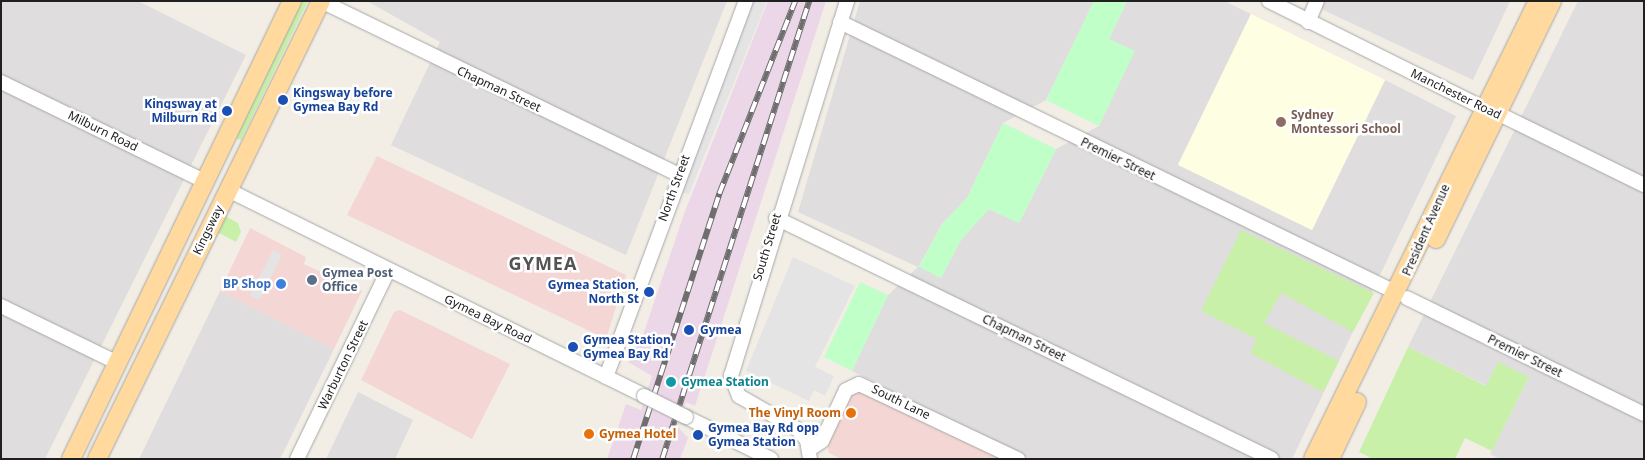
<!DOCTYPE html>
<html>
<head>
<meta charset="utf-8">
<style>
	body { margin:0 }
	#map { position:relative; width:1645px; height:460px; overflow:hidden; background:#f2eee6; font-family:"Noto Sans",sans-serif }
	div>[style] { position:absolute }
	.residential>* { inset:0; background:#dfdddd }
	.commercial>* { inset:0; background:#f4d7d4 }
	.industrial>* { inset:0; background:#ebd7e7 }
	.education>* { inset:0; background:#feffe2 }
	.grass>* { inset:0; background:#c8f0a8 }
	.park>* { inset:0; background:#c0ffc8 }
	.parking>* { inset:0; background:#e4e4e4 }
	.roads { filter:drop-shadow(0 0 1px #a7a7a7) drop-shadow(0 0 1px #a7a7a7) }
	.minor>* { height:14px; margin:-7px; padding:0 7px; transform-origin:7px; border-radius:7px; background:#fff }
	.major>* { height:18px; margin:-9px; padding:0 9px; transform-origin:9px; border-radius:9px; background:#ffd99e }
	.rail>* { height:5.5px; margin-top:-2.75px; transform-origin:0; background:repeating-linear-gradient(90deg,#fff 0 11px,#6e6e6e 0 22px); box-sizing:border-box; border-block:1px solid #6e6e6e }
	.bridges { filter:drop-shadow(0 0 1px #a7a7a7) drop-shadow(0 0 1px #a7a7a7) }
	.minor-bridge>* { height:14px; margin:-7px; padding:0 7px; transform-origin:7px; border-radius:7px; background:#fff }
	.dots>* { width:14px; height:14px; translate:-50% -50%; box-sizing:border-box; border:2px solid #fff; border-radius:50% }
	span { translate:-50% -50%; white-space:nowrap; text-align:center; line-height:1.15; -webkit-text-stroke:5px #fff; paint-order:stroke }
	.street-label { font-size:12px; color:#202020 }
	.transit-label { font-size:12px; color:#164399; font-weight:700 }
	.left { translate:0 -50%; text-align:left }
	.right { translate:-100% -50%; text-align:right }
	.education-label { font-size:12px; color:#785e54; font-weight:700 }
	.service-label { font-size:12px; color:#4e5e75; font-weight:700 }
	.shop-label { font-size:12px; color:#366cbe; font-weight:700 }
	.culture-label { font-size:12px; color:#0d838f; font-weight:700 }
	.food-label { font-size:12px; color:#c56008; font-weight:700 }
	.district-label { font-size:18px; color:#535353; font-weight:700; letter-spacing:1px }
	.frame { position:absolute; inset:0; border:2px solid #202020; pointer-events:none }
</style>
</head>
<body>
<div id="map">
	<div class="residential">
		<div style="clip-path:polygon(1px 1px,138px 1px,246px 55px,45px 459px,1px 459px)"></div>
		<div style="clip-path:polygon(727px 1px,626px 255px,391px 145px,440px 42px,367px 1px)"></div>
		<div style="clip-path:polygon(860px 1px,1094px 1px,1046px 100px,1003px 123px,967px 198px,942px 224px,919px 266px,941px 278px,961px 240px,989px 209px,1019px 223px,1056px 149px,1099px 126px,1134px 51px,1109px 39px,1127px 1px,1224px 1px,1251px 14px,1178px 164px,1312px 230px,1385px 80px,1456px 116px,1292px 459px,1030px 459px,852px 371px,888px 295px,918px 267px,798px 212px)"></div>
		<div style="clip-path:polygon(1304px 1px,1510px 1px,1473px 80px)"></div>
		<div style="clip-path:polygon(1578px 1px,1644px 1px,1644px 459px,1500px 459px,1490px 454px,1529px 377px,1487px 386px,1408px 347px)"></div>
		<div style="clip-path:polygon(220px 291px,334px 349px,280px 459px,139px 459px)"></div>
		<div style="clip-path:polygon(358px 392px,413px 420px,395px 459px,326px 459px)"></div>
	</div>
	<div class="commercial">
		<div style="clip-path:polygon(377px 156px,626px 275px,606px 339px,347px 215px)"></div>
		<div style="clip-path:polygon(250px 228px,306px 257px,304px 264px,362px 291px,334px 349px,220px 291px)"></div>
		<div style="clip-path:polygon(400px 310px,510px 364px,472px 439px,361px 380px,394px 312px)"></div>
		<div style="clip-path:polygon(861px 389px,1007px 459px,841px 459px,829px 453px,827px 443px,852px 391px)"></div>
	</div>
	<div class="industrial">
		<div style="clip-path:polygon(768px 1px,826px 1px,695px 406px,686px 402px,678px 427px,688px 438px,680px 459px,607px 459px,626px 404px,641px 410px,652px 376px,628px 362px,643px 335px,684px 214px)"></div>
	</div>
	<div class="education">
		<div style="clip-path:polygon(1251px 14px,1385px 80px,1312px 230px,1178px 165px)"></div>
	</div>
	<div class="grass">
		<div style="clip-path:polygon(300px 1px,308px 1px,241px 140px,235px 138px)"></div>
		<div style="clip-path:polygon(225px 216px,238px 223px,241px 232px,236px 242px,217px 232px)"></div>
		<div style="clip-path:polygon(1241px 230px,1374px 293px,1353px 332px,1281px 293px,1264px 323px,1339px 361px,1323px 392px,1250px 353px,1257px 339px,1201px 311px)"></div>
		<div style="clip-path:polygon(1408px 347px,1486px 386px,1498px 362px,1529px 377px,1492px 451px,1465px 438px,1455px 459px,1373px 459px,1359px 452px)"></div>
	</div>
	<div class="park">
		<div style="clip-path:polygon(1094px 1px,1127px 1px,1109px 39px,1135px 51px,1099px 126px,1046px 100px)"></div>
		<div style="clip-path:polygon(1003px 123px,1056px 149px,1019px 223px,989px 209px,961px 240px,941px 278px,919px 267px,942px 224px,967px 198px)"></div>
		<div style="clip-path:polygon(860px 282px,888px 295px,852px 371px,824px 357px)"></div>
	</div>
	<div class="parking">
		<div style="clip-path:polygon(752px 1px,767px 1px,689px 194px,679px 192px)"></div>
		<div style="clip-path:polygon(273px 250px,282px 255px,259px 300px,250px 296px)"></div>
		<div style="clip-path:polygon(793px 257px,855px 286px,815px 367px,834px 376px,825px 396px,814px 390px,809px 401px,746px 371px)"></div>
	</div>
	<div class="roads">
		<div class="minor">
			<div style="left:321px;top:1px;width:397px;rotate:25.9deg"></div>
			<div style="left:1269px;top:1px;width:238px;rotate:26.5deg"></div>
			<div style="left:840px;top:22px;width:619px;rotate:25.94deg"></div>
			<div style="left:1308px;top:22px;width:23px;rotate:-67deg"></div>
			<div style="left:1px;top:82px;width:226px;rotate:26deg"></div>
			<div style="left:1497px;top:113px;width:164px;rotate:26.1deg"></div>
			<div style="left:228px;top:190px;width:464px;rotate:26.3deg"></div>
			<div style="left:776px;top:218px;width:551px;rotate:25.91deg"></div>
			<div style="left:1407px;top:298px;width:264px;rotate:26.1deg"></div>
			<div style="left:1px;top:306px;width:128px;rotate:26deg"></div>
			<div style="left:606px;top:377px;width:401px;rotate:-69.6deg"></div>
			<div style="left:686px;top:417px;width:95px;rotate:26.3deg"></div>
			<div style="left:810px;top:449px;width:14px;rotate:-34deg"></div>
			<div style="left:822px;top:441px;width:56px;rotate:-64.8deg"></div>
			<div style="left:846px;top:390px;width:14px;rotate:-25deg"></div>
			<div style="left:859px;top:384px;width:176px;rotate:25.3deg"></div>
			<div style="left:297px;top:459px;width:209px;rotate:-64.2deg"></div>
			<div style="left:810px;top:459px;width:19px;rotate:-99deg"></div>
			<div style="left:807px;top:440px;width:15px;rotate:-132deg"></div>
			<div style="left:797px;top:429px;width:67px;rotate:-150.4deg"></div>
			<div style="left:739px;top:396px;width:22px;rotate:-112deg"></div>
			<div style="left:731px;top:376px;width:393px;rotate:-72.8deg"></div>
		</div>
		<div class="major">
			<div style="left:1436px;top:239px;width:265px;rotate:-64deg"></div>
			<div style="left:71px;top:459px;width:509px;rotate:-64.24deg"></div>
			<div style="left:97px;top:459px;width:510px;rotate:-63.94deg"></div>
			<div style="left:1313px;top:459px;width:510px;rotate:-63.84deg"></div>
			<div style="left:1330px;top:459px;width:63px;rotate:-64.7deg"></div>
		</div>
	</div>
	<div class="rail">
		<div style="left:633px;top:459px;width:279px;rotate:-72deg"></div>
		<div style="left:719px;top:194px;width:207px;rotate:-68.5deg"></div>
		<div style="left:662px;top:459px;width:481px;rotate:-72.2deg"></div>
	</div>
	<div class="bridges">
		<div class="minor-bridge">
			<div style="left:644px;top:396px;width:47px;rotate:26.6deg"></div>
		</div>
	</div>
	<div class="dots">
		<div style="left:283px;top:100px;background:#1a4fb4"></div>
		<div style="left:227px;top:111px;background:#1a4fb4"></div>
		<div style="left:1281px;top:122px;background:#8d6e63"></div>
		<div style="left:312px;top:280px;background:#5c6f8a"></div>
		<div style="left:281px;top:284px;background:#3f7fe0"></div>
		<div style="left:649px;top:292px;background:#1a4fb4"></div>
		<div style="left:689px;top:330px;background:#1a4fb4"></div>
		<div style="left:573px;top:347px;background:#1a4fb4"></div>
		<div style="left:671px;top:382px;background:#0f9aa8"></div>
		<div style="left:851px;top:413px;background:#e8710a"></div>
		<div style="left:589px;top:434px;background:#e8710a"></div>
		<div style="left:698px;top:435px;background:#1a4fb4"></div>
	</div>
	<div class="street-label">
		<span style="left:499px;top:89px;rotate:25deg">Chapman Street</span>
		<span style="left:1456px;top:94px;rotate:26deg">Manchester Road</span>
		<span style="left:103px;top:131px;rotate:26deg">Milburn Road</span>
		<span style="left:1118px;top:159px;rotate:26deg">Premier Street</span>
		<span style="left:674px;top:188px;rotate:-70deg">North Street</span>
		<span style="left:208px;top:230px;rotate:-64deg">Kingsway</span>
		<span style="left:1426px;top:230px;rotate:-66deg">President Avenue</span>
		<span style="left:767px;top:247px;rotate:-73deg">South Street</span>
		<span style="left:488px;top:319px;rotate:26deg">Gymea Bay Road</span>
		<span style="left:1024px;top:338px;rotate:26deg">Chapman Street</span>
		<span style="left:1525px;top:356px;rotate:26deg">Premier Street</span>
		<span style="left:343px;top:365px;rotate:-64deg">Warburton Street</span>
		<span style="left:901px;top:402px;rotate:26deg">South Lane</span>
	</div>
	<div class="transit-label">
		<span class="left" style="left:293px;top:100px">Kingsway before<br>Gymea Bay Rd</span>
		<span class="right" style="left:217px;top:111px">Kingsway at<br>Milburn Rd</span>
		<span class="right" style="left:639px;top:292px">Gymea Station,<br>North St</span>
		<span class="left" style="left:700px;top:330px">Gymea</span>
		<span class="left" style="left:583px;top:347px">Gymea Station,<br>Gymea Bay Rd</span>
		<span class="left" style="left:708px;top:435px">Gymea Bay Rd opp<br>Gymea Station</span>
	</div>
	<div class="education-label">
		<span class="left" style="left:1291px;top:122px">Sydney<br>Montessori School</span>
	</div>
	<div class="service-label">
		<span class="left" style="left:322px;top:280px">Gymea Post<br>Office</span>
	</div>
	<div class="shop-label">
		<span class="right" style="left:271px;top:284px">BP Shop</span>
	</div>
	<div class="culture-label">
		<span class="left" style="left:681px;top:382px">Gymea Station</span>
	</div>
	<div class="food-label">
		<span class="right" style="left:841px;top:413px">The Vinyl Room</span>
		<span class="left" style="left:599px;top:434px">Gymea Hotel</span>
	</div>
	<div class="district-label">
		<span style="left:543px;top:263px">GYMEA</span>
	</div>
	<div class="frame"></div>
</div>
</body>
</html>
